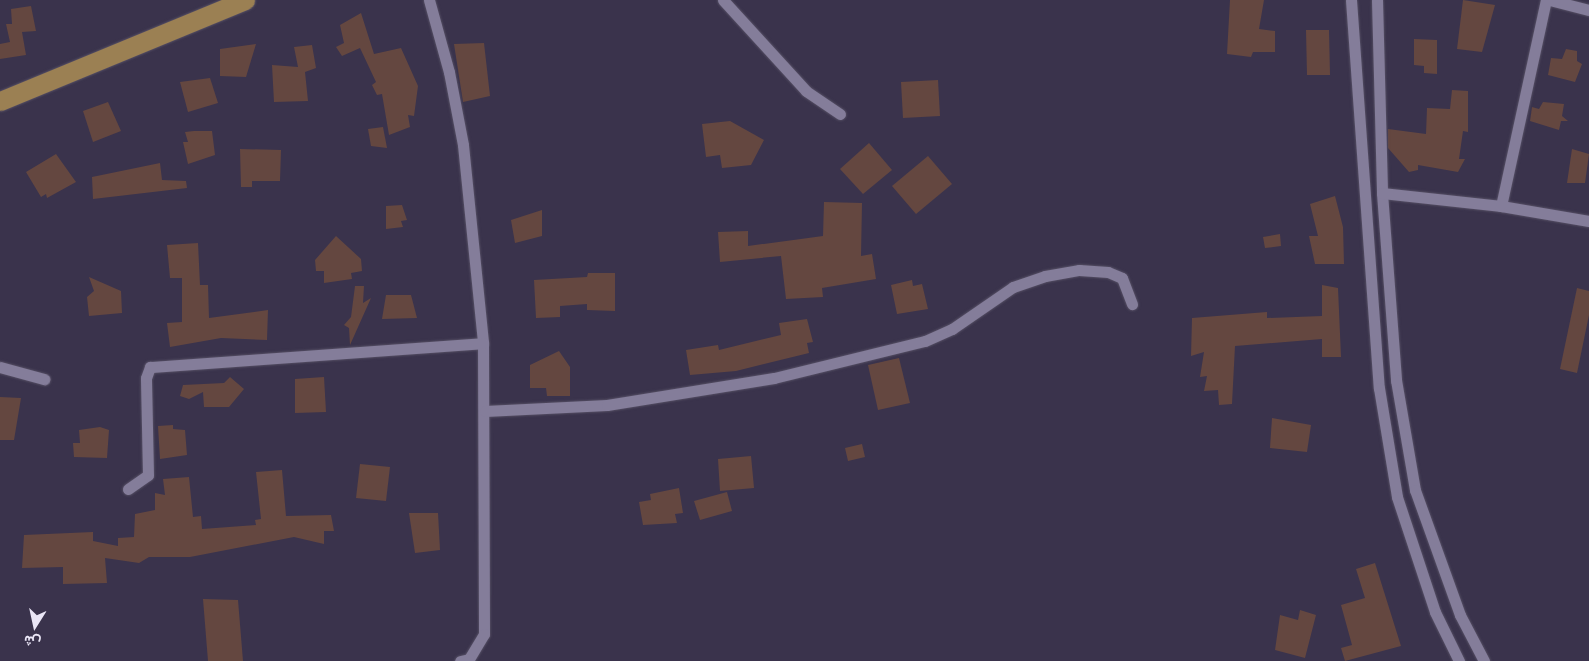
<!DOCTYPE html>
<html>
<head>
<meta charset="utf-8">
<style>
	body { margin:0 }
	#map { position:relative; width:1589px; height:661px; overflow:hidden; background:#3a334c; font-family:"Fira Sans Condensed",Vazirmatn,sans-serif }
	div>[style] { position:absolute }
	.building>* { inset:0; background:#644740 }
	.roads { filter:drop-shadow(0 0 1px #554f64) drop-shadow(0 0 1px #554f64) }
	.minor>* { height:11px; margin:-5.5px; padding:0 5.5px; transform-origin:5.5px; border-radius:5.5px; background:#847d9a }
	.primary>* { height:19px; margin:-9.5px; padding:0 9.5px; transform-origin:9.5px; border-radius:9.5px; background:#9b8053 }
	span { translate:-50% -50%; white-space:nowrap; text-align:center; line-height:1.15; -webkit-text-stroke:4.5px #3a334c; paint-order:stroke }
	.north { position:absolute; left:10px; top:601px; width:50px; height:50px; -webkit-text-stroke:4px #3a334c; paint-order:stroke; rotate:190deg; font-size:14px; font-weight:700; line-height:20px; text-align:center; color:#eae6f6 }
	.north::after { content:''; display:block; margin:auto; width:18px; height:22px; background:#eae6f6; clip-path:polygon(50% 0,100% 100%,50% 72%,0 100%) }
</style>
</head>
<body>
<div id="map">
	<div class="building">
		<div style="clip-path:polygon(1230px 0,1264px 0,1259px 29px,1275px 31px,1275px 52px,1253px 52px,1251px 57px,1227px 54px)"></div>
		<div style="clip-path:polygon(1463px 0,1495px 5px,1482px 52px,1457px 49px)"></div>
		<div style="clip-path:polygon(31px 6px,36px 31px,22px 32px,26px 55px,0 59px,0 44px,10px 42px,6px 24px,12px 24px,11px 9px)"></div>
		<div style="clip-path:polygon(361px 13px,374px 54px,401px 48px,418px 86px,414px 116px,408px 115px,410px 127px,389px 135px,382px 94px,377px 95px,372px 85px,376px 82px,360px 48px,342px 56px,336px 47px,344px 43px,340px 25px)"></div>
		<div style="clip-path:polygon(1306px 30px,1329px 30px,1330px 75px,1307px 75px)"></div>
		<div style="clip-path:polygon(1414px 39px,1437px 40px,1437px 74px,1424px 73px,1424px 66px,1414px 65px)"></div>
		<div style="clip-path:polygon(484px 43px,490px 96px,463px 102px,454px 44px)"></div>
		<div style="clip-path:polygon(256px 44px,246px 77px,220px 76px,220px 49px)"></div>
		<div style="clip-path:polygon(312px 45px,316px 68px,305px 72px,308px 101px,274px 102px,272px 65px,298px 67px,294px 47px)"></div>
		<div style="clip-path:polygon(1566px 49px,1577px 51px,1577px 61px,1582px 64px,1575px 82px,1548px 75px,1551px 58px,1562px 59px)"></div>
		<div style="clip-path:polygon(210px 78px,218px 103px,188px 112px,180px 82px)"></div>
		<div style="clip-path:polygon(938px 80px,940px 116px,903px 118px,901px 82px)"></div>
		<div style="clip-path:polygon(1452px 90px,1468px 91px,1468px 132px,1463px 131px,1459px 159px,1465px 159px,1458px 172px,1418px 165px,1418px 170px,1409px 172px,1388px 148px,1388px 129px,1426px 134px,1427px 108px,1450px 109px)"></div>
		<div style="clip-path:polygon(108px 102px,121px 131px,93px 142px,83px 111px)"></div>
		<div style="clip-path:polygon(1543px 102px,1564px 104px,1562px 116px,1568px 121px,1561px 121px,1559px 130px,1530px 121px,1532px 107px,1539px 109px)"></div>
		<div style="clip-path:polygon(730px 121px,764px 140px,751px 165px,722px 168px,720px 155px,706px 157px,702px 124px)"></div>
		<div style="clip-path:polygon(383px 127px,387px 148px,371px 146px,368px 129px)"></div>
		<div style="clip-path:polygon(194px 131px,212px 131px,215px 155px,188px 164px,183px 142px,188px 142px,185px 132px)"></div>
		<div style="clip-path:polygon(869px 143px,892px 170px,863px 194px,840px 169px)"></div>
		<div style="clip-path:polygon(240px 149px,281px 150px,280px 181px,252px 181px,252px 187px,241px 187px)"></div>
		<div style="clip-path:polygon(1572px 149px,1589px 154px,1585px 183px,1567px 183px)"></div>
		<div style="clip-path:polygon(56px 154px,76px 182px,47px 198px,46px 194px,41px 197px,26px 172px)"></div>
		<div style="clip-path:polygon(928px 156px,952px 184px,916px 214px,892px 186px)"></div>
		<div style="clip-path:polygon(160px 163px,162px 180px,186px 181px,187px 188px,93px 199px,92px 177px)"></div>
		<div style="clip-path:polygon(1335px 196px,1343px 227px,1344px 264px,1315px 264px,1309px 236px,1318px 236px,1310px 204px)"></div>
		<div style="clip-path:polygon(824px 202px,862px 203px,861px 256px,872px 254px,876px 279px,822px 288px,823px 297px,786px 299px,781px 256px,720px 262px,718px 232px,748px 231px,748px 246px,823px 236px)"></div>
		<div style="clip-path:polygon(402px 205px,407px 220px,401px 221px,403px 227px,386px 229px,386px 206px)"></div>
		<div style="clip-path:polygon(542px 210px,542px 236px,515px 243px,511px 220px)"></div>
		<div style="clip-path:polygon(1280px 234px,1281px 246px,1265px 248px,1263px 237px)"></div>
		<div style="clip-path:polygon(336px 236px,361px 259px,362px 271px,351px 273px,352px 279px,324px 283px,324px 271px,316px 271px,315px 260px)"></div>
		<div style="clip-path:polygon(198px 243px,200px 285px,208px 285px,209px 318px,268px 310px,267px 340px,221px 338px,170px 347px,167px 323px,182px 322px,182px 278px,170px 278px,167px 245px)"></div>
		<div style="clip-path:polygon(588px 273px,615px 273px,615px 311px,587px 310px,587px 304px,560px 306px,560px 317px,536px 318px,534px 280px,587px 277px)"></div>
		<div style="clip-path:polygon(89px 277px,121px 291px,122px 313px,89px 316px,87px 297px,94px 291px)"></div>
		<div style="clip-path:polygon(912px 280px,913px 286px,922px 284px,928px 309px,897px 314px,891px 285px)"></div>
		<div style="clip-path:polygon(1322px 285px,1338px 288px,1341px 357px,1322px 357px,1322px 339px,1235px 346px,1232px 404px,1219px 405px,1218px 390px,1204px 391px,1207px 376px,1200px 377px,1204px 352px,1191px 356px,1192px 318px,1267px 312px,1267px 318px,1322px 316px)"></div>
		<div style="clip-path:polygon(355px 286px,364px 286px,363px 303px,371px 298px,350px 345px,349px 328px,344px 325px,351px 317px)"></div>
		<div style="clip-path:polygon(1577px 288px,1589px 291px,1589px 315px,1577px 373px,1560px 369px)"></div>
		<div style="clip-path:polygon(386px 295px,411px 295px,417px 318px,382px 319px)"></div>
		<div style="clip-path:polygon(807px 319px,813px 342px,807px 343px,809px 353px,736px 371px,690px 375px,686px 350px,718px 345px,719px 350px,781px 335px,779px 323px)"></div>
		<div style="clip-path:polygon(559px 351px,570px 367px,570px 396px,547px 396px,546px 388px,530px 388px,530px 365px)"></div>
		<div style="clip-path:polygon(899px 358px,910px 403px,878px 410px,868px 365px)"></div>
		<div style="clip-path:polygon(230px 377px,244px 389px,229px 407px,204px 407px,203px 392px,189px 399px,180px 396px,183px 385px,224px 383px)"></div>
		<div style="clip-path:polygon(324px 377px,326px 412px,295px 413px,295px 379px)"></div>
		<div style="clip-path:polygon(0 397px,21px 398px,14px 440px,0 440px)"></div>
		<div style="clip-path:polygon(1272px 418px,1311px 425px,1307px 452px,1270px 448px)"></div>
		<div style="clip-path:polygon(173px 425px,173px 429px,185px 430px,187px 455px,160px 459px,158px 426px)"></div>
		<div style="clip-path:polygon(100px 427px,109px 430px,107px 458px,74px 457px,73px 443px,80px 443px,79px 430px)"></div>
		<div style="clip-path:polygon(862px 444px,865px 457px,848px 461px,845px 448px)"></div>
		<div style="clip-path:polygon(751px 456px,754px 488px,720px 491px,718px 459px)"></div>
		<div style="clip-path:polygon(360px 464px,390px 467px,386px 501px,356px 498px)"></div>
		<div style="clip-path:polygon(282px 470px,286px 516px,331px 515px,334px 531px,324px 531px,324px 544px,294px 537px,190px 557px,149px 557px,139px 563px,105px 558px,107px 583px,63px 584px,63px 567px,22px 568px,24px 535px,93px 532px,93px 541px,118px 546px,118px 538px,134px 537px,135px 514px,155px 510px,155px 493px,165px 495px,163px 479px,189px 477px,193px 517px,201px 516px,202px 529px,256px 525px,255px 520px,261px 519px,256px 472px)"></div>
		<div style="clip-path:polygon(679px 488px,683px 513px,675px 514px,677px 523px,643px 525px,639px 502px,651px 500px,650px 494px)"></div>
		<div style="clip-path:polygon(727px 492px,732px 511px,700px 520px,694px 501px)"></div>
		<div style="clip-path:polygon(409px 513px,438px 513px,440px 550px,415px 553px)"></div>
		<div style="clip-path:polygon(1375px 563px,1401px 646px,1345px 661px,1341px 648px,1352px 645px,1341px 605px,1365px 598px,1356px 569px)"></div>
		<div style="clip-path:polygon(203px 599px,238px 600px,243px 661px,208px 661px)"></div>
		<div style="clip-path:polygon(1300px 610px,1316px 615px,1305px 658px,1275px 650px,1280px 615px,1298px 620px)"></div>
	</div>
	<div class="roads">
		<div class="minor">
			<div style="left:429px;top:0;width:75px;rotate:74.5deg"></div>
			<div style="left:449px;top:72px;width:74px;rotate:79.1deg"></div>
			<div style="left:463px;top:145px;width:199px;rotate:84.2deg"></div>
			<div style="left:483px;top:343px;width:291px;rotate:89.8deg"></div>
			<div style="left:484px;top:634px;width:29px;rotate:121deg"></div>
			<div style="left:469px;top:659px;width:9px;rotate:167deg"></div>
			<div style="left:723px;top:0;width:123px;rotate:47.6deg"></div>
			<div style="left:806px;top:91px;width:41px;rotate:34.1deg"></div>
			<div style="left:1351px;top:0;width:389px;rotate:85.9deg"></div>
			<div style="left:1379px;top:388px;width:110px;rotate:80.6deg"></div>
			<div style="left:1397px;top:497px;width:121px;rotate:71.7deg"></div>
			<div style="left:1435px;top:612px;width:55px;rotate:63.9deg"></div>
			<div style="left:1377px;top:0;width:193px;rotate:88.5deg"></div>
			<div style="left:1382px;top:193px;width:188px;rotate:85.7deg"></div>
			<div style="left:1396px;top:380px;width:112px;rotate:80.2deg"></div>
			<div style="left:1415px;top:490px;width:133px;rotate:70.2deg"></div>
			<div style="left:1460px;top:615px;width:52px;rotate:62.4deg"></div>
			<div style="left:1550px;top:0;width:40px;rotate:14.4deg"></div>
			<div style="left:1382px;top:193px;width:120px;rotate:6.2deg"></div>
			<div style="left:1501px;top:206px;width:89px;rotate:9.7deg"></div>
			<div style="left:1501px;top:206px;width:211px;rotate:-77.7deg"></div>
			<div style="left:0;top:367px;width:46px;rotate:15.3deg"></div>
			<div style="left:485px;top:411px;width:122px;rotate:-2.8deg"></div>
			<div style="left:607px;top:405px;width:169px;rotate:-9.2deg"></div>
			<div style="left:774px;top:378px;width:155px;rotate:-13.8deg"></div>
			<div style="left:925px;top:341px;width:30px;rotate:-24deg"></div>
			<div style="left:952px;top:329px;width:74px;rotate:-34.5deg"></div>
			<div style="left:1013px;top:287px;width:34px;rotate:-19deg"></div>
			<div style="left:1045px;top:276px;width:35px;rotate:-10deg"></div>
			<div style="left:1079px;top:270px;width:29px;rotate:4deg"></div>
			<div style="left:1108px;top:272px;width:15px;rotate:23deg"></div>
			<div style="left:1122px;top:278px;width:28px;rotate:69deg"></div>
			<div style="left:128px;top:489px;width:24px;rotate:-35deg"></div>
			<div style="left:148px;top:475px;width:97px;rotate:-91.2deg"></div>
			<div style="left:146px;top:378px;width:12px;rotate:-70deg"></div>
			<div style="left:150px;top:367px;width:334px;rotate:-4.1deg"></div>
		</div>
		<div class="primary">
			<div style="left:0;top:101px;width:265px;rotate:-22.4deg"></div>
		</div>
	</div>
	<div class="north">ش</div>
</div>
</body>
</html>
